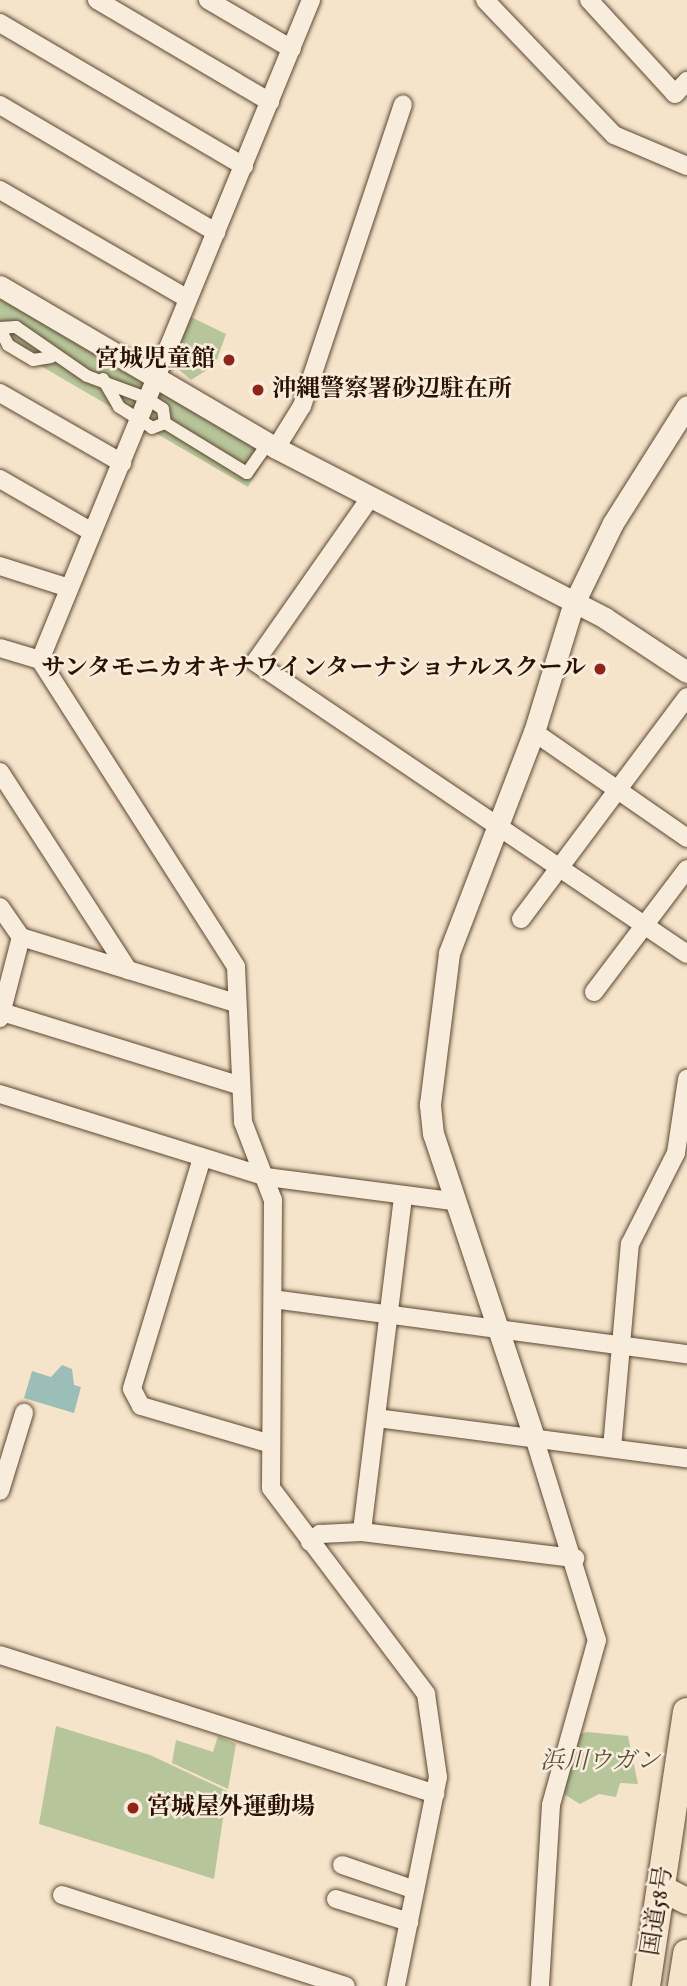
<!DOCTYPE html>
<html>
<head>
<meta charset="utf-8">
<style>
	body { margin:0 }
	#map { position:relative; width:687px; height:1986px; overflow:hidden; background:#f5e4c9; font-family:"IM FELL English","Noto Serif JP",serif }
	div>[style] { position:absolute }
	.green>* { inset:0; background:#b6c59a }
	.water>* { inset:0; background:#9cbeb8 }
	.roads { filter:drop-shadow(0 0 2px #5e4632) drop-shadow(0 0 2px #5e4632) }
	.pedestrian>* { height:12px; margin:-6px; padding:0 6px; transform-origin:6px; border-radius:6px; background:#f8eddc }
	.minor>* { height:18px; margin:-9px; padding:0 9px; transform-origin:9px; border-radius:9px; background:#f8eddc }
	.tertiary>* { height:21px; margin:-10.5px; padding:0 10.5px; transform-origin:10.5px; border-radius:10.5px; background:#f8eddc }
	.primary>* { height:26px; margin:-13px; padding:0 13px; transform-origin:13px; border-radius:13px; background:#f5e4c9 }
	.trunk>* { height:28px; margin:-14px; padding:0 14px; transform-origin:14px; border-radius:14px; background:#f5e4c9 }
	.dots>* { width:19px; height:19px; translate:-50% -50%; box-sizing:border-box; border:4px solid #f8eddc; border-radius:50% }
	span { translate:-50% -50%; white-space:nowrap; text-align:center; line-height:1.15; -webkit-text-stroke:5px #f8eddc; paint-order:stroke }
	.poi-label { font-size:24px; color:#2c1100; font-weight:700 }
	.right { translate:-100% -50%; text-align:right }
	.left { translate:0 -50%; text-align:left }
	.park-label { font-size:24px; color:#5c5036; font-style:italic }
	.street-label { font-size:24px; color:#2c1100 }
</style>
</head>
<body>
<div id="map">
	<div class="green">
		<div style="clip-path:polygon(0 286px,273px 445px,248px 487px,0 342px)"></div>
		<div style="clip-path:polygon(191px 317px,226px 334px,215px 365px,191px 380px,171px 363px)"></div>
		<div style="clip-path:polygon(56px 1726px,150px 1755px,227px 1791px,214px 1879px,39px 1824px)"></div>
		<div style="clip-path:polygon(588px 1732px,628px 1736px,638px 1784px,620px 1783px,616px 1797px,599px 1794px,580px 1804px,564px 1794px,577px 1735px)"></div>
		<div style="clip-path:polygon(218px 1736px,236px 1744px,228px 1789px,172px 1763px,176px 1740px,213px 1752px)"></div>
	</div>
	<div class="water">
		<div style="clip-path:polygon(62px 1365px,72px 1369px,74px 1385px,81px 1387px,74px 1413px,24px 1398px,32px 1371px,51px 1377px)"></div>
	</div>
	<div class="roads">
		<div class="pedestrian">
			<div style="left:0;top:328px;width:16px;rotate:-4deg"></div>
			<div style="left:16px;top:327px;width:86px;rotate:34.6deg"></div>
			<div style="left:87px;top:376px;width:63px;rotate:20.4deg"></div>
			<div style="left:146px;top:398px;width:20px;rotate:33deg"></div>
			<div style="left:163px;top:409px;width:14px;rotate:82deg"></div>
			<div style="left:165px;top:423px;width:96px;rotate:31.4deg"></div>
			<div style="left:247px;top:473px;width:37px;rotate:-55deg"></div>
			<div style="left:0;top:329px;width:18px;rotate:63deg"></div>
			<div style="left:8px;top:345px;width:29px;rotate:31deg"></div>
			<div style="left:33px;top:360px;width:18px;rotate:-9deg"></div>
			<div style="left:103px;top:379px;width:32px;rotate:60deg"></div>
			<div style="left:119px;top:407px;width:39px;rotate:32deg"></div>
			<div style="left:152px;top:428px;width:14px;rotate:-21deg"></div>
		</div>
		<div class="minor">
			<div style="left:97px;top:0;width:201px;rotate:30.5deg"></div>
			<div style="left:208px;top:0;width:97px;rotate:30.3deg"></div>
			<div style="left:311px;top:0;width:713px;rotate:112.32deg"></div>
			<div style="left:40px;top:660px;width:364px;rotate:57.4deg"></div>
			<div style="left:236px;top:967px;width:155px;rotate:87.4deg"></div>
			<div style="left:243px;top:1122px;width:84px;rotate:69deg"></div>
			<div style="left:273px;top:1200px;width:288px;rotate:90.4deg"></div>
			<div style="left:271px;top:1488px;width:258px;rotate:53deg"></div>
			<div style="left:426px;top:1694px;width:84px;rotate:81.8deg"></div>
			<div style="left:438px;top:1777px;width:213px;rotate:101.4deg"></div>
			<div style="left:485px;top:0;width:187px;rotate:46.3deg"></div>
			<div style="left:614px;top:135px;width:79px;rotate:23deg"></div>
			<div style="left:589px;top:0;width:127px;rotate:47.5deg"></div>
			<div style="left:675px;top:94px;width:18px;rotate:-47deg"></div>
			<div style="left:0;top:23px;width:283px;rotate:30.4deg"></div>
			<div style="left:0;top:105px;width:251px;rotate:30.5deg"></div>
			<div style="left:0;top:190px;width:217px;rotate:30.1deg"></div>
			<div style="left:0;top:393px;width:141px;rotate:29.8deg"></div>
			<div style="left:276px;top:448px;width:49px;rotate:-58.2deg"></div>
			<div style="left:302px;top:406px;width:318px;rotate:-71.5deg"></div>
			<div style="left:0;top:479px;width:106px;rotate:29.9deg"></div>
			<div style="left:370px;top:498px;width:200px;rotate:125deg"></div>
			<div style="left:255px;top:662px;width:521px;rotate:34.06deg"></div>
			<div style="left:0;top:566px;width:72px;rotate:17.7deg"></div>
			<div style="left:0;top:648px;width:42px;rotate:16.7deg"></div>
			<div style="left:534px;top:732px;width:186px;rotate:34.7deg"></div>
			<div style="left:0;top:772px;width:236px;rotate:57.1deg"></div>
			<div style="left:0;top:907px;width:37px;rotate:55deg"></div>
			<div style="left:21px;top:937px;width:224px;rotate:17.1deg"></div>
			<div style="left:521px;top:919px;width:277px;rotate:-53.2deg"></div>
			<div style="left:594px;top:992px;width:154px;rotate:-52.9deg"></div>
			<div style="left:2px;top:1012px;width:250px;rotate:17.2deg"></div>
			<div style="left:0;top:1018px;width:84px;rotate:-75.5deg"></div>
			<div style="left:0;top:1094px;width:280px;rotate:17.3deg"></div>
			<div style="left:267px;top:1177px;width:188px;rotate:7.4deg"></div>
			<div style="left:202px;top:1158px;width:241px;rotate:106.9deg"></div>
			<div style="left:132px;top:1389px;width:19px;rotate:62deg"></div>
			<div style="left:141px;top:1406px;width:135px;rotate:16.3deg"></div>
			<div style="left:403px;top:1197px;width:337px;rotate:97deg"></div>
			<div style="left:362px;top:1532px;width:215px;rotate:7deg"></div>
			<div style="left:273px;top:1299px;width:418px;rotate:7.6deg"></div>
			<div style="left:377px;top:1418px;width:313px;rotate:7.4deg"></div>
			<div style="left:534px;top:1437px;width:213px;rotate:72.8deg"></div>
			<div style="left:597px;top:1640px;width:171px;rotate:105.6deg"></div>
			<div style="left:551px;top:1805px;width:181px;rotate:93.5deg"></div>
			<div style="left:612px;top:1448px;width:205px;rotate:-85deg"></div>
			<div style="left:630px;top:1244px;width:102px;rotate:-63.2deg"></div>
			<div style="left:676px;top:1153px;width:75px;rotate:-81.5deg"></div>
			<div style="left:0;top:1491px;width:82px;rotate:-72.9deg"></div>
			<div style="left:310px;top:1542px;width:13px;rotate:-39deg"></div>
			<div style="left:320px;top:1534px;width:42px;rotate:-2.7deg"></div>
			<div style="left:0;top:1655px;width:457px;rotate:17.7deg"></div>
			<div style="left:342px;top:1865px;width:77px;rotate:18.9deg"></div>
			<div style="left:62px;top:1895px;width:298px;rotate:17.8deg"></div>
			<div style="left:336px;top:1899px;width:77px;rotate:17.5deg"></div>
		</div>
		<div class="tertiary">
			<div style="left:0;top:286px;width:320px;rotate:30.4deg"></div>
			<div style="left:276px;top:448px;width:370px;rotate:27.3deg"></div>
			<div style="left:605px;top:618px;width:98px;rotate:33.4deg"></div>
			<div style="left:534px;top:1437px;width:319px;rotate:-108.4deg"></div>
			<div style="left:433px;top:1134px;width:30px;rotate:-96deg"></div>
			<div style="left:430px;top:1104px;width:152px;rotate:-82.8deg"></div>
			<div style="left:449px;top:953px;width:237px;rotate:-69deg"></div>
			<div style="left:534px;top:732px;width:133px;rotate:-72.9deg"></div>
			<div style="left:573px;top:605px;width:91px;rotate:-64deg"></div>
			<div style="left:613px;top:523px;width:138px;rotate:-57.7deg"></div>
		</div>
		<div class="primary">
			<div style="left:663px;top:1889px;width:27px;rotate:27deg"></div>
		</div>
		<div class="trunk">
			<div style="left:646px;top:1986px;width:277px;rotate:-81.5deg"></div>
			<div style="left:682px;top:1986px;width:33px;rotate:-81deg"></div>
		</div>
	</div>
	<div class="dots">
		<div style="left:229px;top:360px;background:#8f2418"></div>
		<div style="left:258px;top:390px;background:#8f2418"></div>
		<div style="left:600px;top:669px;background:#8f2418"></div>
		<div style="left:133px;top:1808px;background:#8f2418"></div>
	</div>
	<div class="poi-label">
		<span class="right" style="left:215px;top:360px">宮城児童館</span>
		<span class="left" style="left:272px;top:390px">沖縄警察署砂辺駐在所</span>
		<span class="right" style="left:586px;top:669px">サンタモニカオキナワインターナショナルスクール</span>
		<span class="left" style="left:147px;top:1808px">宮城屋外運動場</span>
	</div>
	<div class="park-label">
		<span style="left:600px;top:1762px">浜川ウガン</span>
	</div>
	<div class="street-label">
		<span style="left:658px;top:1911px;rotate:-81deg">国道58号</span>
	</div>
</div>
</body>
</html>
